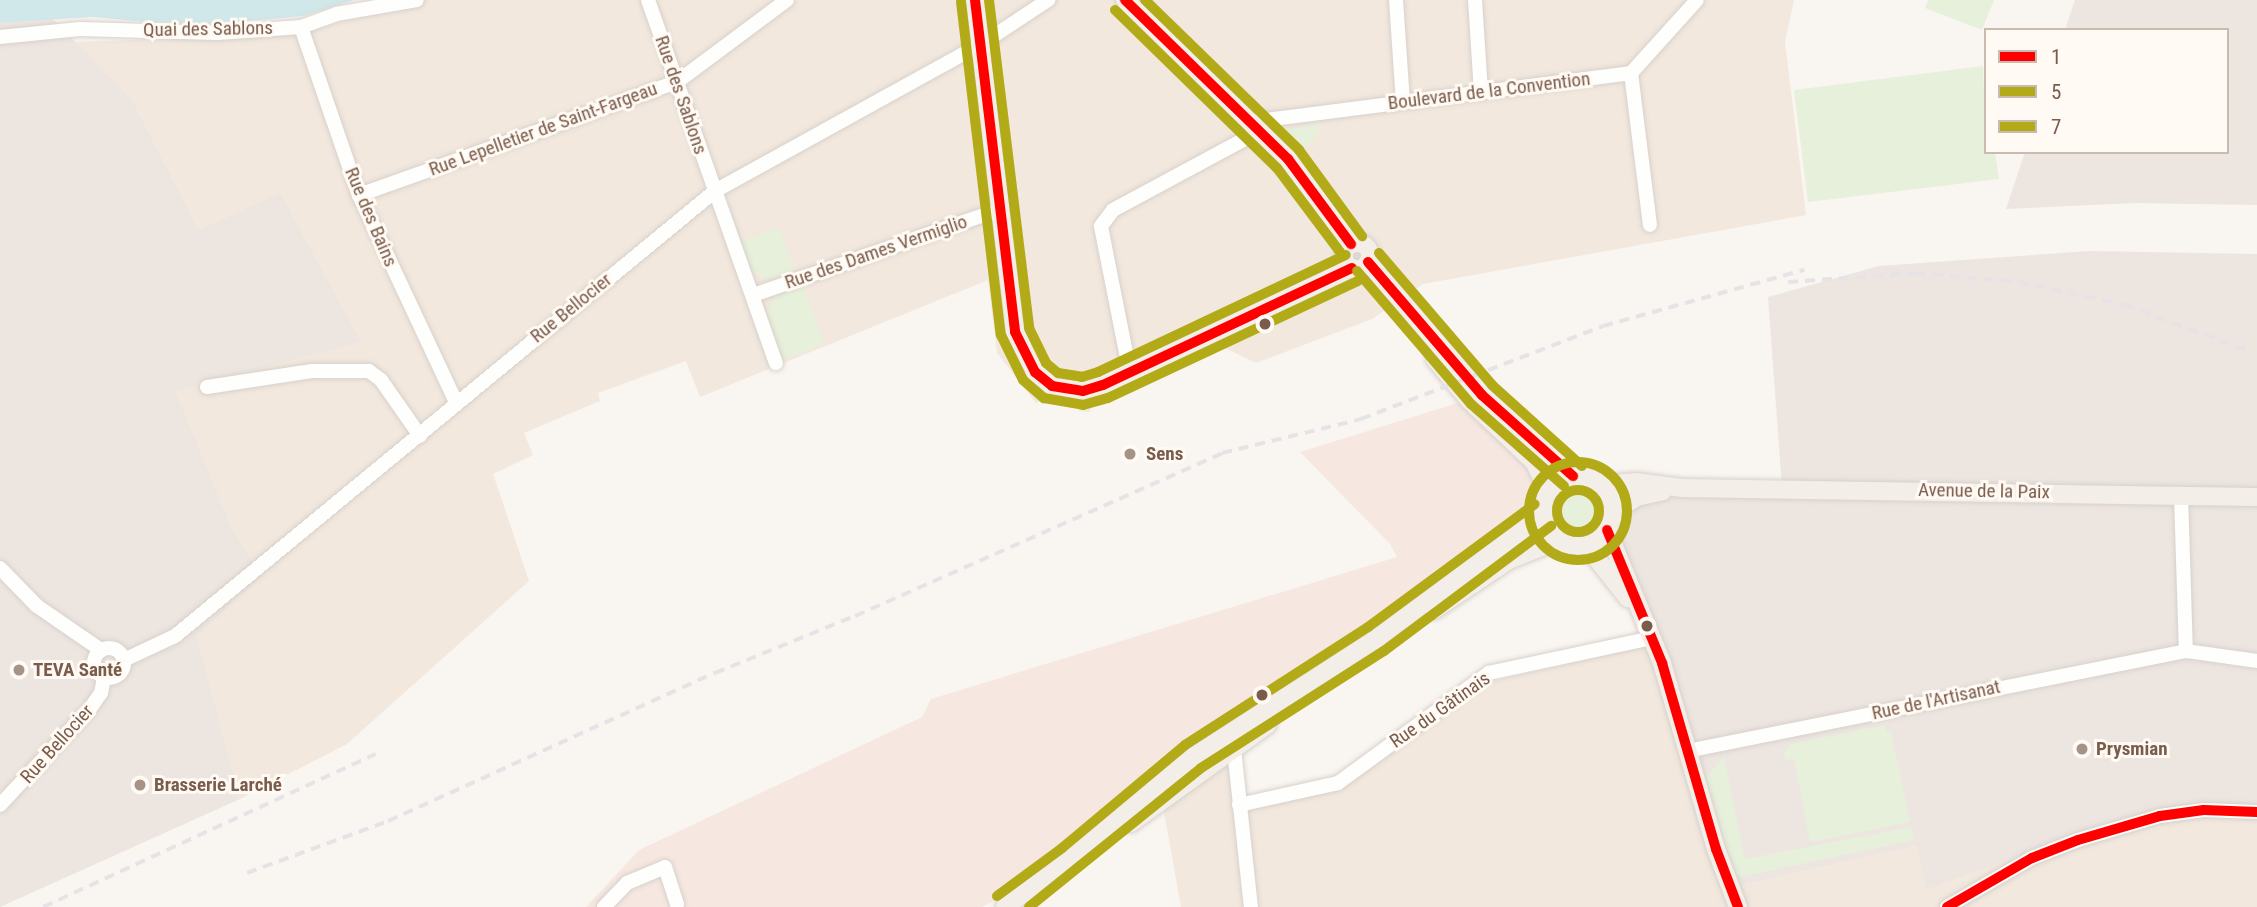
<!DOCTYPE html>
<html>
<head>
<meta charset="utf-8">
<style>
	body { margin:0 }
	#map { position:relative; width:2257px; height:907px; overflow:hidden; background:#f9f5f0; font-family:"Roboto Condensed",sans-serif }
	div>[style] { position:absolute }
	.residential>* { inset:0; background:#f2e8de }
	.commercial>* { inset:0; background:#f6e8e1 }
	.industrial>* { inset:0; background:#ede5e0 }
	.green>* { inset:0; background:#e7f0db }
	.water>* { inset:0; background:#d0e8ea }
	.roads { filter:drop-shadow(0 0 2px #d7d1cb) drop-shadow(0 0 2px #d7d1cb) }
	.minor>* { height:14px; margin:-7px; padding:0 7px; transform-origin:7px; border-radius:7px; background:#fefefd }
	.minor>.ring { margin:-7px; padding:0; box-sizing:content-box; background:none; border:14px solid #fefefd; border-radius:50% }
	.major>* { height:18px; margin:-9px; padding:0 9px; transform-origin:9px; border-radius:9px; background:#f3eee8 }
	.major>.ring { margin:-9px; padding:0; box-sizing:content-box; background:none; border:18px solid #f3eee8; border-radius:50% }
	.rail>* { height:3.5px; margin-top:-1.75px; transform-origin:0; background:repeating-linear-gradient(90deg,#e6e3e7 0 10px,transparent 0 17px) }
	.bus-1>* { height:10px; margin:-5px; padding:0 5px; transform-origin:5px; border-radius:5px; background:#f00 }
	.bus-2>* { height:10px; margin:-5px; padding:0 5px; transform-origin:5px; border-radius:5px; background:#b3aa17 }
	.bus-2>.ring { margin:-5px; padding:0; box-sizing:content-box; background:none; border:10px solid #b3aa17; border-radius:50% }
	.bus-3>* { height:10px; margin:-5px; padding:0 5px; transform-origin:5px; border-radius:5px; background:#b3aa17 }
	.bus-3>.ring { margin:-5px; padding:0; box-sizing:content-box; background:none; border:10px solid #b3aa17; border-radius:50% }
	.dots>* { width:19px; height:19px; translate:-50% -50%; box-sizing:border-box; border:4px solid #fffaf3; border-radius:50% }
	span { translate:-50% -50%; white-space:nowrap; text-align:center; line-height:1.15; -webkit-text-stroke:6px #fffaf3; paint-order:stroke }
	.street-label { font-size:19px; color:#7a5c4d }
	.poi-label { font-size:19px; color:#7a5c4d; font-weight:700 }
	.left { translate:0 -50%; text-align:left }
	.legend { position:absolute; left:1984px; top:28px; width:245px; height:126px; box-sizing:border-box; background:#fffaf3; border:2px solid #cabbb1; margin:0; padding:9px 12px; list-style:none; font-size:21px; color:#7a5c4d }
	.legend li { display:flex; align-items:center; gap:14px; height:35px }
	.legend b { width:35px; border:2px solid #cabbb1 }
</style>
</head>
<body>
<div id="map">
	<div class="residential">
		<div style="clip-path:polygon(426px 0,1794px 0,1785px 42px,1806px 215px,1423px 284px,1372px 319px,1256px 363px,1200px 336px,1036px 403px,997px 353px,988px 280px,700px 397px,686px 361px,598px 393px,600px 401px,524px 433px,533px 455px,493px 474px,529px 581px,347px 744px,240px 799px,197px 636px,262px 577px,230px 524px,174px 391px,360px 342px,199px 230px,133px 101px,73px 42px,294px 34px)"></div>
		<div style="clip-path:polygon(1646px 646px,1728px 888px,1916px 846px,1927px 888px,2097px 827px,2184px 805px,2257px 806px,2257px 907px,1181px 907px,1163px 806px,1228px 757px,1238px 811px,1339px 788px,1476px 685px)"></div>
	</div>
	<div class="commercial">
		<div style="clip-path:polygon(1464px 401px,1526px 462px,1539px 499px,1529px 517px,1333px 654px,1256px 700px,1120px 809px,996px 900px,982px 907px,586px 907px,639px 850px,922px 717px,931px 699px,1397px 557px,1390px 544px,1300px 452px)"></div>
	</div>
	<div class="industrial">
		<div style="clip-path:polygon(2075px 0,2257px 0,2257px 205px,2135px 203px,2006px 209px,2025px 152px,2227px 152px,2227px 30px,2065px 30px)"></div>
		<div style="clip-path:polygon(53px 19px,133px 101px,199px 230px,280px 193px,361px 342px,175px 391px,230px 524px,262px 577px,197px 636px,240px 799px,0 907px,0 23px)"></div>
		<div style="clip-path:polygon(2090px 251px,2257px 254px,2257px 806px,2184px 806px,2097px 827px,1927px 889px,1916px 846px,1728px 888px,1613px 533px,1639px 499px,1782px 487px,1768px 297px,1879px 266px)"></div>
	</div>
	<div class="green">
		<div style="clip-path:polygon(1928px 0,1994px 0,1982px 30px,1925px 8px)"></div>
		<div style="clip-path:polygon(1983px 66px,1986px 152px,1995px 152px,1999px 179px,1808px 202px,1794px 90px)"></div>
		<div style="clip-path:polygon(1318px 122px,1319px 135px,1303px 148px,1284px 131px)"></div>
		<div style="clip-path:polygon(779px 227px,794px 270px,769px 279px,751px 272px,741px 242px)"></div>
		<div style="clip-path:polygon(803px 287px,824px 343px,783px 360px,766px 313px,775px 297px)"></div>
		<div style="clip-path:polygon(1092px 397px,1098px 400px,1089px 412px,1079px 411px,1074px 404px,1073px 398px,1086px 404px)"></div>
		<div style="clip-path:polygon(1579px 484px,1600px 496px,1603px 513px,1596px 528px,1581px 535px,1558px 526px,1553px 510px,1564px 489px)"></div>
		<div style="clip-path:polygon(1885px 725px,1886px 731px,1891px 731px,1910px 822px,1810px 842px,1794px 759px,1785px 760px,1784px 753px,1790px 744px)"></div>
		<div style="clip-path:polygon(1724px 757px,1745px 859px,1911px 827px,1914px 840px,1741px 877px,1736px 874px,1720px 833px,1705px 778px)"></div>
	</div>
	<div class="water">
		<div style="clip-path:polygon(0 0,354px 0,303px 16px,194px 26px,92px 17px,0 23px)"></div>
	</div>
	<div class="roads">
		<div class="minor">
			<div style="left:648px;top:0;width:385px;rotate:70.6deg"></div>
			<div style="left:1396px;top:0;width:102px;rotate:86.1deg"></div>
			<div style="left:1475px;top:0;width:93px;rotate:86.3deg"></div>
			<div style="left:301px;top:27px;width:178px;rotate:71deg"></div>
			<div style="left:359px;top:195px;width:229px;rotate:64.9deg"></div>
			<div style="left:0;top:37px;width:80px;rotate:-5.7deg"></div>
			<div style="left:80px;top:29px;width:137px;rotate:1.7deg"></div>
			<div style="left:217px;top:33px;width:84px;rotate:-4.1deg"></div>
			<div style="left:301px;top:27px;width:37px;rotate:-20deg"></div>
			<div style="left:336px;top:14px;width:82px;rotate:-9.8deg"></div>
			<div style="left:1631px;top:73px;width:153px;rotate:82.9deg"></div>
			<div style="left:1250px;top:122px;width:384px;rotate:-7.3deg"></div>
			<div style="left:1631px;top:73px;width:98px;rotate:-47.9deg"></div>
			<div style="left:359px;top:195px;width:337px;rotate:-19.6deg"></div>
			<div style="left:677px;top:82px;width:137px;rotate:-36.7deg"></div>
			<div style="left:753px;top:295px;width:259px;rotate:-19.1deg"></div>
			<div style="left:1130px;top:373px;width:150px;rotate:-101.2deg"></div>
			<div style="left:1101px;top:226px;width:20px;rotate:-53deg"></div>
			<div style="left:1113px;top:210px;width:165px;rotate:-28.3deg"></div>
			<div style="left:207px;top:387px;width:106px;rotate:-8.7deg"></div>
			<div style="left:312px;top:371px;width:57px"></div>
			<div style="left:369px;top:371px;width:15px;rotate:37deg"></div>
			<div style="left:381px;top:380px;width:68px;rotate:55.1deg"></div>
			<div style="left:2181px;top:495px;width:156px;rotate:88.2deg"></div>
			<div style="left:0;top:568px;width:53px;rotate:45.8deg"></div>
			<div style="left:37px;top:606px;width:78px;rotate:34.5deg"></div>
			<div class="ring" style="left:94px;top:648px;width:16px;height:16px"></div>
			<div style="left:124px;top:660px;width:56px;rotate:-25.2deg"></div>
			<div style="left:175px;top:636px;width:700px;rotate:-39.49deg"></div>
			<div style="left:715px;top:191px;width:303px;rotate:-28.9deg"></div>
			<div style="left:980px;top:45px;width:82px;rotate:-33.5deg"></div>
			<div style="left:1234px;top:749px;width:159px;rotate:83.9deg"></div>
			<div style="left:1687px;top:751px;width:509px;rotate:-11.33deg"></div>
			<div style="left:2186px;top:651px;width:72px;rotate:8deg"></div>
			<div style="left:0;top:805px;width:130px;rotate:-46.9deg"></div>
			<div style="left:89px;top:710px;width:21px;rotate:-55deg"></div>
			<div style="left:101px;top:693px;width:16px;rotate:-79deg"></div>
			<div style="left:1239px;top:805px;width:101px;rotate:-12.5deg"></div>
			<div style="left:1338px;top:783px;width:187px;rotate:-36.1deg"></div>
			<div style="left:1489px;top:673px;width:167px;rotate:-12.1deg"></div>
			<div style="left:604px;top:907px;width:33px;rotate:-46deg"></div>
			<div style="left:627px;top:883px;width:41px;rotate:-22.8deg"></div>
			<div style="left:665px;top:867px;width:39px;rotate:72deg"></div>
			<div style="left:1947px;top:907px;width:98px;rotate:-30deg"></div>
			<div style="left:2032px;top:858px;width:49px;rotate:-21.4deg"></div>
			<div style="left:2078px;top:840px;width:85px;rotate:-16.3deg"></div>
			<div style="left:2160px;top:816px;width:44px;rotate:-7.8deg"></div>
			<div style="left:2204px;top:810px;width:53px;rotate:2.2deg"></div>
		</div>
		<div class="major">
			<div style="left:975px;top:0;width:334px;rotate:83.1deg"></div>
			<div style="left:1015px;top:332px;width:45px;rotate:63.4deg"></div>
			<div style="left:1035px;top:372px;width:22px;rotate:39deg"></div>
			<div style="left:1052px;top:386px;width:31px;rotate:9deg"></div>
			<div style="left:1083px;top:391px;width:21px;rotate:-17deg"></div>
			<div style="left:1103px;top:385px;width:275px;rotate:-25.2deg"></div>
			<div style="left:1125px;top:0;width:228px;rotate:44.3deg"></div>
			<div style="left:1288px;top:159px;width:106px;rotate:53.5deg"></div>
			<div class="ring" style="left:1344px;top:243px;width:8px;height:8px"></div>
			<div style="left:1368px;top:262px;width:175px;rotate:49.4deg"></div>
			<div style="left:1482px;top:395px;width:122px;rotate:41.7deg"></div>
			<div style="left:1435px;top:359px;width:53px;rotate:50.3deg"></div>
			<div style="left:1469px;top:400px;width:90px;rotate:43.6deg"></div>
			<div style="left:1534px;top:462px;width:33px;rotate:63deg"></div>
			<div class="ring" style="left:1543px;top:476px;width:52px;height:52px"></div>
			<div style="left:1602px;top:485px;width:34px;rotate:-5deg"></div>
			<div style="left:1636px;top:482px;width:46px;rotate:7.4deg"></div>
			<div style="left:1682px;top:488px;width:575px;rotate:0.9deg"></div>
			<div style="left:1613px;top:512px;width:28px;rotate:-32deg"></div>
			<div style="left:1637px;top:497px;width:26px;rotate:-13deg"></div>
			<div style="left:1607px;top:530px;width:144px;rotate:67.5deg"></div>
			<div style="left:1662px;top:663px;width:194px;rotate:73.8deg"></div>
			<div style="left:1716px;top:849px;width:62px;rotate:69.2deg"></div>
			<div style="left:1586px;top:545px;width:68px;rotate:51.6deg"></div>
			<div style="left:1434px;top:610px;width:90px;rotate:-33.7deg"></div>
			<div style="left:1509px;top:560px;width:54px;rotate:-21.8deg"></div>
			<div style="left:1131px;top:823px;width:168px;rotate:-35.8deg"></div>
			<div style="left:1005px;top:907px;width:82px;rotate:-36deg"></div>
			<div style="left:1071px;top:859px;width:159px;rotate:-39.9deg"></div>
			<div style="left:1193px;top:757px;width:218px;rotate:-32.8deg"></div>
			<div style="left:1376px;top:639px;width:208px;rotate:-36.6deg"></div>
		</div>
	</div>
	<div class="rail">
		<div style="left:1788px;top:282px;width:128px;rotate:-4deg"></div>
		<div style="left:1916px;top:273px;width:103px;rotate:5deg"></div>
		<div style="left:2019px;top:282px;width:108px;rotate:12.2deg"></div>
		<div style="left:2125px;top:305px;width:132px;rotate:20.4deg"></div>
		<div style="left:247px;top:873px;width:150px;rotate:-20.2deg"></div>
		<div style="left:388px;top:821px;width:359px;rotate:-24.4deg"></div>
		<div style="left:715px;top:673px;width:151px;rotate:-22.2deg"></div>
		<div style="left:855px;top:616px;width:402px;rotate:-23.9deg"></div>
		<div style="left:1222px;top:453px;width:143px;rotate:-13.7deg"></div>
		<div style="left:1361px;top:419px;width:259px;rotate:-21deg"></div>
		<div style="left:1603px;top:326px;width:209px;rotate:-15.6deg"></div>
		<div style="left:43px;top:907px;width:366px;rotate:-24.7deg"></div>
	</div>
	<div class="bus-1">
		<div style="left:975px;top:0;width:334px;rotate:83.1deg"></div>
		<div style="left:1015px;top:332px;width:45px;rotate:63.4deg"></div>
		<div style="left:1035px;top:372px;width:22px;rotate:39deg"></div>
		<div style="left:1052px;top:386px;width:31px;rotate:9deg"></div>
		<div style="left:1083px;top:391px;width:21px;rotate:-17deg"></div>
		<div style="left:1103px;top:385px;width:275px;rotate:-25.2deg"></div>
		<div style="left:1125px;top:0;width:228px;rotate:44.3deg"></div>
		<div style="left:1288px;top:159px;width:106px;rotate:53.5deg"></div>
		<div style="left:1368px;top:262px;width:175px;rotate:49.4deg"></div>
		<div style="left:1482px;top:395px;width:122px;rotate:41.7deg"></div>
		<div style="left:1607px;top:530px;width:144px;rotate:67.5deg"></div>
		<div style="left:1662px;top:663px;width:194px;rotate:73.8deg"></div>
		<div style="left:1716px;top:849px;width:62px;rotate:69.2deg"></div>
		<div style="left:1947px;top:907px;width:98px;rotate:-30deg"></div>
		<div style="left:2032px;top:858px;width:49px;rotate:-21.4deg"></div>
		<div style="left:2078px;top:840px;width:85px;rotate:-16.3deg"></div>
		<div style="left:2160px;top:816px;width:44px;rotate:-7.8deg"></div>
		<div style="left:2204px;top:810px;width:53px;rotate:2.2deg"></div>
	</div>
	<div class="bus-2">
		<div style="left:961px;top:2px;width:335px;rotate:83.2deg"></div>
		<div style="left:1001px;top:335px;width:50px;rotate:63.9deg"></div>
		<div style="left:1023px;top:380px;width:28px;rotate:41deg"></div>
		<div style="left:1044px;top:398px;width:40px;rotate:10deg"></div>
		<div style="left:1083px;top:405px;width:26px;rotate:-16deg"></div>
		<div style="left:1108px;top:398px;width:276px;rotate:-25.1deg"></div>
		<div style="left:1115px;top:10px;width:226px;rotate:44.3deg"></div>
		<div style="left:1277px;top:168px;width:105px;rotate:53.1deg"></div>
		<div style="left:1357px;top:271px;width:175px;rotate:49.4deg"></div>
		<div style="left:1471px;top:404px;width:124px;rotate:41.4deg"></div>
		<div class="ring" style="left:1529px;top:462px;width:88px;height:88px"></div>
		<div style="left:1029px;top:907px;width:221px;rotate:-38.9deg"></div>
		<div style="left:1201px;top:768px;width:217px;rotate:-32.6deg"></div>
		<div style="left:1384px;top:651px;width:209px;rotate:-36.8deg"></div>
	</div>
	<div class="bus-3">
		<div style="left:989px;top:0;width:330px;rotate:83deg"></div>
		<div style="left:1029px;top:328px;width:39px;rotate:64deg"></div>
		<div style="left:1046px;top:363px;width:16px;rotate:40deg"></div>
		<div style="left:1058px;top:373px;width:24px;rotate:9deg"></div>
		<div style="left:1082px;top:377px;width:17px;rotate:-17deg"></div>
		<div style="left:1098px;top:372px;width:274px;rotate:-25.3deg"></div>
		<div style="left:1145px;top:0;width:215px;rotate:44.2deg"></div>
		<div style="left:1299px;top:150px;width:107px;rotate:53.8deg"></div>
		<div style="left:1379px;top:253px;width:174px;rotate:49.4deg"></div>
		<div style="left:1492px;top:385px;width:121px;rotate:42deg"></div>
		<div class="ring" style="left:1557px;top:490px;width:32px;height:32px"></div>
		<div style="left:997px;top:896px;width:81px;rotate:-36.4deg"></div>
		<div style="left:1062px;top:848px;width:160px;rotate:-39.9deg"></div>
		<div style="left:1185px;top:745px;width:218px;rotate:-32.8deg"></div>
		<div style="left:1368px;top:627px;width:207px;rotate:-36.4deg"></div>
	</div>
	<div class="dots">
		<div style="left:1265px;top:324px;background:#7a5c4d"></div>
		<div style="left:1130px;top:454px;background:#a69286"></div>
		<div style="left:1647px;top:626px;background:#7a5c4d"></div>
		<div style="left:19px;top:670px;background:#a69286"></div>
		<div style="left:1262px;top:695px;background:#7a5c4d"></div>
		<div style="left:2082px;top:749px;background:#a69286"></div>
		<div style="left:140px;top:785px;background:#a69286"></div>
	</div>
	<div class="street-label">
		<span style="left:208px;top:29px;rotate:-1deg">Quai des Sablons</span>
		<span style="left:1489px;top:91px;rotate:-7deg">Boulevard de la Convention</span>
		<span style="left:681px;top:95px;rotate:71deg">Rue des Sablons</span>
		<span style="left:543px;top:129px;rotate:-20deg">Rue Lepelletier de Saint-Fargeau</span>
		<span style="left:371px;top:217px;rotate:67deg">Rue des Bains</span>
		<span style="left:876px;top:252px;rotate:-19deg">Rue des Dames Vermiglio</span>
		<span style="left:571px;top:308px;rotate:-39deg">Rue Bellocier</span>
		<span style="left:1984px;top:491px;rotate:1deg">Avenue de la Paix</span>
		<span style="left:1936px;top:700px;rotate:-12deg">Rue de l'Artisanat</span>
		<span style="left:1440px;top:710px;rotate:-35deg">Rue du Gâtinais</span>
		<span style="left:57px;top:744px;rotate:-48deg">Rue Bellocier</span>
	</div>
	<div class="poi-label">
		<span class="left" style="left:1146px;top:454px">Sens</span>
		<span class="left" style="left:33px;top:670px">TEVA Santé</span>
		<span class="left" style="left:2096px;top:749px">Prysmian</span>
		<span class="left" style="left:154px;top:785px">Brasserie Larché</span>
	</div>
	<ul class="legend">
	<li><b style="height:9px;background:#f00"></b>1</li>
	<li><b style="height:9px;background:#b3aa17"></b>5</li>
	<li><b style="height:9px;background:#b3aa17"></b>7</li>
	</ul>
</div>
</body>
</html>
